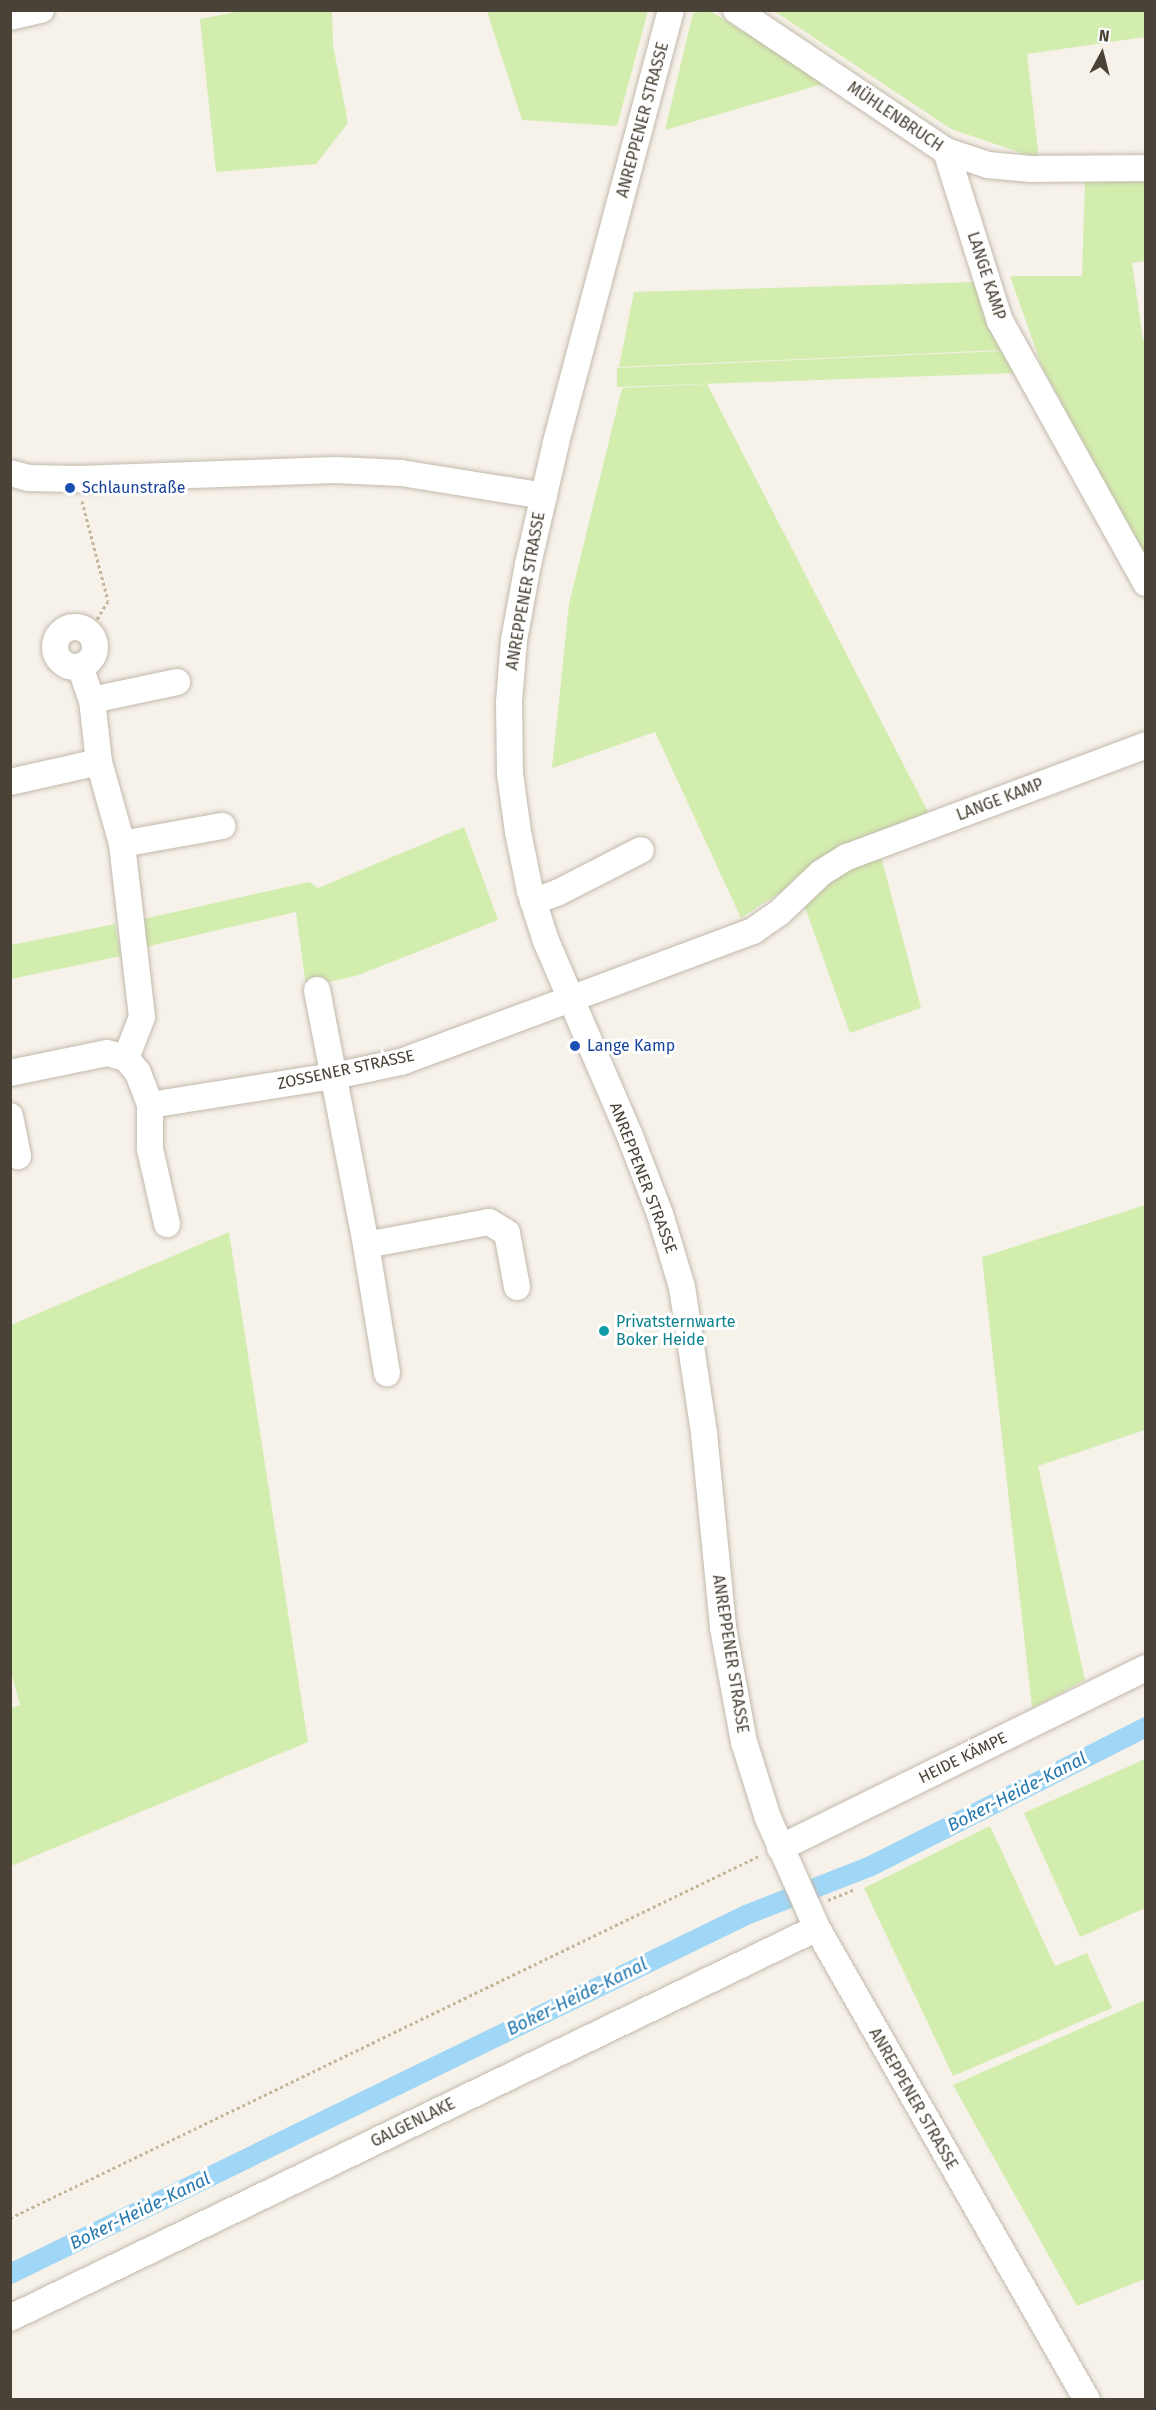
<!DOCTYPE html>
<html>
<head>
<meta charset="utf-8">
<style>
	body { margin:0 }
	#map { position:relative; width:1156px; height:2410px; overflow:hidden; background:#f6f1e9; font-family:"Fira Sans",sans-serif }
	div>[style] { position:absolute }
	.green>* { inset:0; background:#d3edaf }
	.canal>* { height:20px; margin:-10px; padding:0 10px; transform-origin:10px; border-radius:10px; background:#a1d7f6 }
	.path>* { height:3px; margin-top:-1.5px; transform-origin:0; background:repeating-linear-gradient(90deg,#c5b59b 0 3px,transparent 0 6px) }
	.roads { filter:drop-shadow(0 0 2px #c2b9ab) drop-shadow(0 0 2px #c2b9ab) }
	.minor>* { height:26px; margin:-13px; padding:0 13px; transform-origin:13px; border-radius:13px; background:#fff }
	.minor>.ring { margin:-13px; padding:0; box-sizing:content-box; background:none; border:26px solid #fff; border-radius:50% }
	.dots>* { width:16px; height:16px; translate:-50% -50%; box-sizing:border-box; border:3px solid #fff; border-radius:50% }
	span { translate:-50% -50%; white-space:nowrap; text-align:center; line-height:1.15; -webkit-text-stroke:6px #fff; paint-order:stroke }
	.street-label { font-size:16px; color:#4a4236 }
	.transit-label { font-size:16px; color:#164399 }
	.left { translate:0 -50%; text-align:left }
	.culture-label { font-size:16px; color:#0d838f }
	.water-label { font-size:18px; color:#2478ae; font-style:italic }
	.frame { position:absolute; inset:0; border:12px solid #4a4236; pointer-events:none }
	.north { position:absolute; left:1072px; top:24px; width:60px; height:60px; -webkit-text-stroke:4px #fff; paint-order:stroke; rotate:7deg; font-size:16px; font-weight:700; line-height:24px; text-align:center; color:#4a4236 }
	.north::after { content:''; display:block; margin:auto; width:21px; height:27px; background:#4a4236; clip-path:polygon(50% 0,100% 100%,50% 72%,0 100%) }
</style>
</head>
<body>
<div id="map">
	<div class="green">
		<div style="clip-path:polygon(241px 11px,332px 11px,333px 45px,348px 123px,316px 164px,216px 172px,200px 19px)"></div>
		<div style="clip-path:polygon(487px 11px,648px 11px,617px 126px,522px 120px)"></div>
		<div style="clip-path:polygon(710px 11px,826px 83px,665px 130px,693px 13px)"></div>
		<div style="clip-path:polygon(774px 11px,1145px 11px,1145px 37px,1027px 54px,1039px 159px,951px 129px)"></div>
		<div style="clip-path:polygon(1085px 180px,1145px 182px,1145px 261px,1132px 263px,1143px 340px,1146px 340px,1145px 556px,1042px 367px,1010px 276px,1082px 276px)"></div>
		<div style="clip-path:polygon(977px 282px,1001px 350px,619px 367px,634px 292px)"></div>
		<div style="clip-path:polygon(1003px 351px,1016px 373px,617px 387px,617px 368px)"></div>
		<div style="clip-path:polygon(707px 384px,929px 814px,817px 868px,741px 918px,655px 732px,552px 768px,569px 604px,622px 388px)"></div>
		<div style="clip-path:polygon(464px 827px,498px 920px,356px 976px,306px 987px,296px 912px,145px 947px,139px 920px,309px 882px,318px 888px)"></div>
		<div style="clip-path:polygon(881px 856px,921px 1008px,850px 1033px,803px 902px,849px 865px)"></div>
		<div style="clip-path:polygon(115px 924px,121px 956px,11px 979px,11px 945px)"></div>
		<div style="clip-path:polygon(1145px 1205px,1145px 1430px,1038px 1466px,1085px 1680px,1032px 1708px,982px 1257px)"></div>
		<div style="clip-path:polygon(229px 1232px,308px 1742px,11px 1866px,11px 1708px,20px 1705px,10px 1668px,11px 1325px)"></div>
		<div style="clip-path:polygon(1145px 1759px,1145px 1908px,1080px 1937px,1024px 1813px)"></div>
		<div style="clip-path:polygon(990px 1826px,1055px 1966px,1087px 1953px,1112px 2008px,953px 2076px,864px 1888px)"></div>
		<div style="clip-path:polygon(1145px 2000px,1145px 2279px,1077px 2306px,953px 2085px)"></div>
	</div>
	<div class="canal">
		<div style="left:10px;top:2274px;width:819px;rotate:-26deg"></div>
		<div style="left:746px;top:1915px;width:134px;rotate:-21.4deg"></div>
		<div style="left:871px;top:1866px;width:308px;rotate:-26.8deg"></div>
	</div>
	<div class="path">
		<div style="left:82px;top:501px;width:103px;rotate:75.4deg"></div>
		<div style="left:108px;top:601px;width:37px;rotate:121deg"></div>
		<div style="left:828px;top:1900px;width:27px;rotate:-22deg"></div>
		<div style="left:10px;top:2218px;width:834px;rotate:-25.8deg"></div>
	</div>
	<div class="roads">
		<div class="minor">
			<div style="left:671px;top:10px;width:448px;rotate:104.9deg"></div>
			<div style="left:556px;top:443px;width:124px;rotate:103deg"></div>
			<div style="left:528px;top:564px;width:77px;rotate:100.4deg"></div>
			<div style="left:514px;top:640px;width:62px;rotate:94.6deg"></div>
			<div style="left:509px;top:702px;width:72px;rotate:89.2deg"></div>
			<div style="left:510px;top:774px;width:59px;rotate:82.1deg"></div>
			<div style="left:518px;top:832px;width:60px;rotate:78.5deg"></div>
			<div style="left:530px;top:891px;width:52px;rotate:72.3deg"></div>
			<div style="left:546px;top:941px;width:212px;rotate:66.7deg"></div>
			<div style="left:630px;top:1136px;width:84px;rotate:69deg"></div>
			<div style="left:660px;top:1214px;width:76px;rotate:73.2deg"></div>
			<div style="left:682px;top:1287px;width:148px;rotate:81.4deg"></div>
			<div style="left:704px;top:1433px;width:196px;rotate:84.4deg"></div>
			<div style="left:723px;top:1628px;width:116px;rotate:79.6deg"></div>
			<div style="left:744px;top:1742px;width:80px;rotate:72.5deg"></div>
			<div style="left:768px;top:1818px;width:120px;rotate:66deg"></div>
			<div style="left:817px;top:1928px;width:544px;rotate:60.23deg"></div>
			<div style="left:736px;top:10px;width:253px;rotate:33.9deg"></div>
			<div style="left:946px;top:151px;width:44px;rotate:18.4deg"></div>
			<div style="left:988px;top:165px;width:43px;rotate:5.3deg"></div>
			<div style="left:1031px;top:169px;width:115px;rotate:-0.5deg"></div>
			<div style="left:10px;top:17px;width:32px;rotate:-13deg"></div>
			<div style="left:946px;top:151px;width:178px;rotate:72.4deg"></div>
			<div style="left:1000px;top:321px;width:300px;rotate:60.9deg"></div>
			<div style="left:10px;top:473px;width:20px;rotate:15deg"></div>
			<div style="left:29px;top:478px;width:48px;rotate:1.2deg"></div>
			<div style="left:77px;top:479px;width:259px;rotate:-2deg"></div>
			<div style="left:336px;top:470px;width:65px;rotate:2.6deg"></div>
			<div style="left:401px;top:473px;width:145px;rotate:9.1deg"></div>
			<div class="ring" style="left:55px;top:627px;width:14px;height:14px"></div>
			<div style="left:80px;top:666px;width:36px;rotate:71deg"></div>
			<div style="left:92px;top:700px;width:62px;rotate:83.6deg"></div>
			<div style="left:99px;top:762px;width:85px;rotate:74.3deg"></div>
			<div style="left:122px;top:844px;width:174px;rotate:83.4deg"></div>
			<div style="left:142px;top:1017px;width:44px;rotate:111.3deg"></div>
			<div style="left:92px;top:700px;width:87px;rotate:-12deg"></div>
			<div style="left:10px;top:782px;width:91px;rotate:-12.7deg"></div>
			<div style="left:122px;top:844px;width:102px;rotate:-10.2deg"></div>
			<div style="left:533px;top:902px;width:26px;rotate:-21deg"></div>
			<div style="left:557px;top:893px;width:94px;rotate:-27.1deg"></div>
			<div style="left:317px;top:990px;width:260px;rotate:79.1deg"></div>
			<div style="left:366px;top:1245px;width:130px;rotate:80.7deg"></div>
			<div style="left:10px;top:1073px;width:99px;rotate:-11.7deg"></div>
			<div style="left:107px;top:1053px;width:20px;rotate:15deg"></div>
			<div style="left:126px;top:1058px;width:19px;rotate:51deg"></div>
			<div style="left:138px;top:1073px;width:34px;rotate:69deg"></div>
			<div style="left:150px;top:1105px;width:44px;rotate:90deg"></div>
			<div style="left:150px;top:1149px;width:77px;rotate:77.2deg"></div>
			<div style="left:150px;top:1105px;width:186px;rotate:-9deg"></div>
			<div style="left:334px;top:1076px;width:68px;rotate:-11.8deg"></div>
			<div style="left:401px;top:1062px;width:376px;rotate:-20.4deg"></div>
			<div style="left:753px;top:931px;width:32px;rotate:-35deg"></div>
			<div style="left:779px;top:913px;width:58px;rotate:-43.6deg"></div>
			<div style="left:821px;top:873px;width:31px;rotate:-32deg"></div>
			<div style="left:847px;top:857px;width:319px;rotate:-20.5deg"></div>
			<div style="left:10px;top:1116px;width:41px;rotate:78.7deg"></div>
			<div style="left:366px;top:1245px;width:125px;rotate:-10.6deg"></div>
			<div style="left:489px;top:1222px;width:21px;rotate:31deg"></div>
			<div style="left:507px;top:1233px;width:55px;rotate:79.5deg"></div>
			<div style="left:780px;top:1848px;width:408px;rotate:-26.2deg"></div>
			<div style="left:10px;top:2318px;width:896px;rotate:-25.79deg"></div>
		</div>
	</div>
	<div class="dots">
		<div style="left:70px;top:488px;background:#1a4fb4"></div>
		<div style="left:575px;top:1046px;background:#1a4fb4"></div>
		<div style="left:604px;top:1331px;background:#0f9aa8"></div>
	</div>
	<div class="street-label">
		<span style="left:895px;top:117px;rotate:34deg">MÜHLENBRUCH</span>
		<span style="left:643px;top:120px;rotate:-75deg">ANREPPENER STRASSE</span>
		<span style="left:986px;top:276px;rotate:72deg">LANGE KAMP</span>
		<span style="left:526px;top:591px;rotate:-80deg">ANREPPENER STRASSE</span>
		<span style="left:1000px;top:800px;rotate:-21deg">LANGE KAMP</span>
		<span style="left:346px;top:1070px;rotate:-12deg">ZOSSENER STRASSE</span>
		<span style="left:643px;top:1178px;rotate:69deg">ANREPPENER STRASSE</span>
		<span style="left:730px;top:1654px;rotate:81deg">ANREPPENER STRASSE</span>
		<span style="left:963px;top:1758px;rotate:-26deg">HEIDE KÄMPE</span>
		<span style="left:913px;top:2099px;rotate:60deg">ANREPPENER STRASSE</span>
		<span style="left:413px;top:2123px;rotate:-26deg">GALGENLAKE</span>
	</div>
	<div class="transit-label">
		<span class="left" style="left:82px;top:488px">Schlaunstraße</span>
		<span class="left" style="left:587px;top:1046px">Lange Kamp</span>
	</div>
	<div class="culture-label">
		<span class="left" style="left:616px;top:1331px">Privatsternwarte<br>Boker Heide</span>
	</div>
	<div class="water-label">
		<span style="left:1017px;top:1792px;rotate:-27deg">Boker-Heide-Kanal</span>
		<span style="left:577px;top:1997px;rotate:-26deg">Boker-Heide-Kanal</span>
		<span style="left:140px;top:2211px;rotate:-26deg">Boker-Heide-Kanal</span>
	</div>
	<div class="frame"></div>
	<div class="north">N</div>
</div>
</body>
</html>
